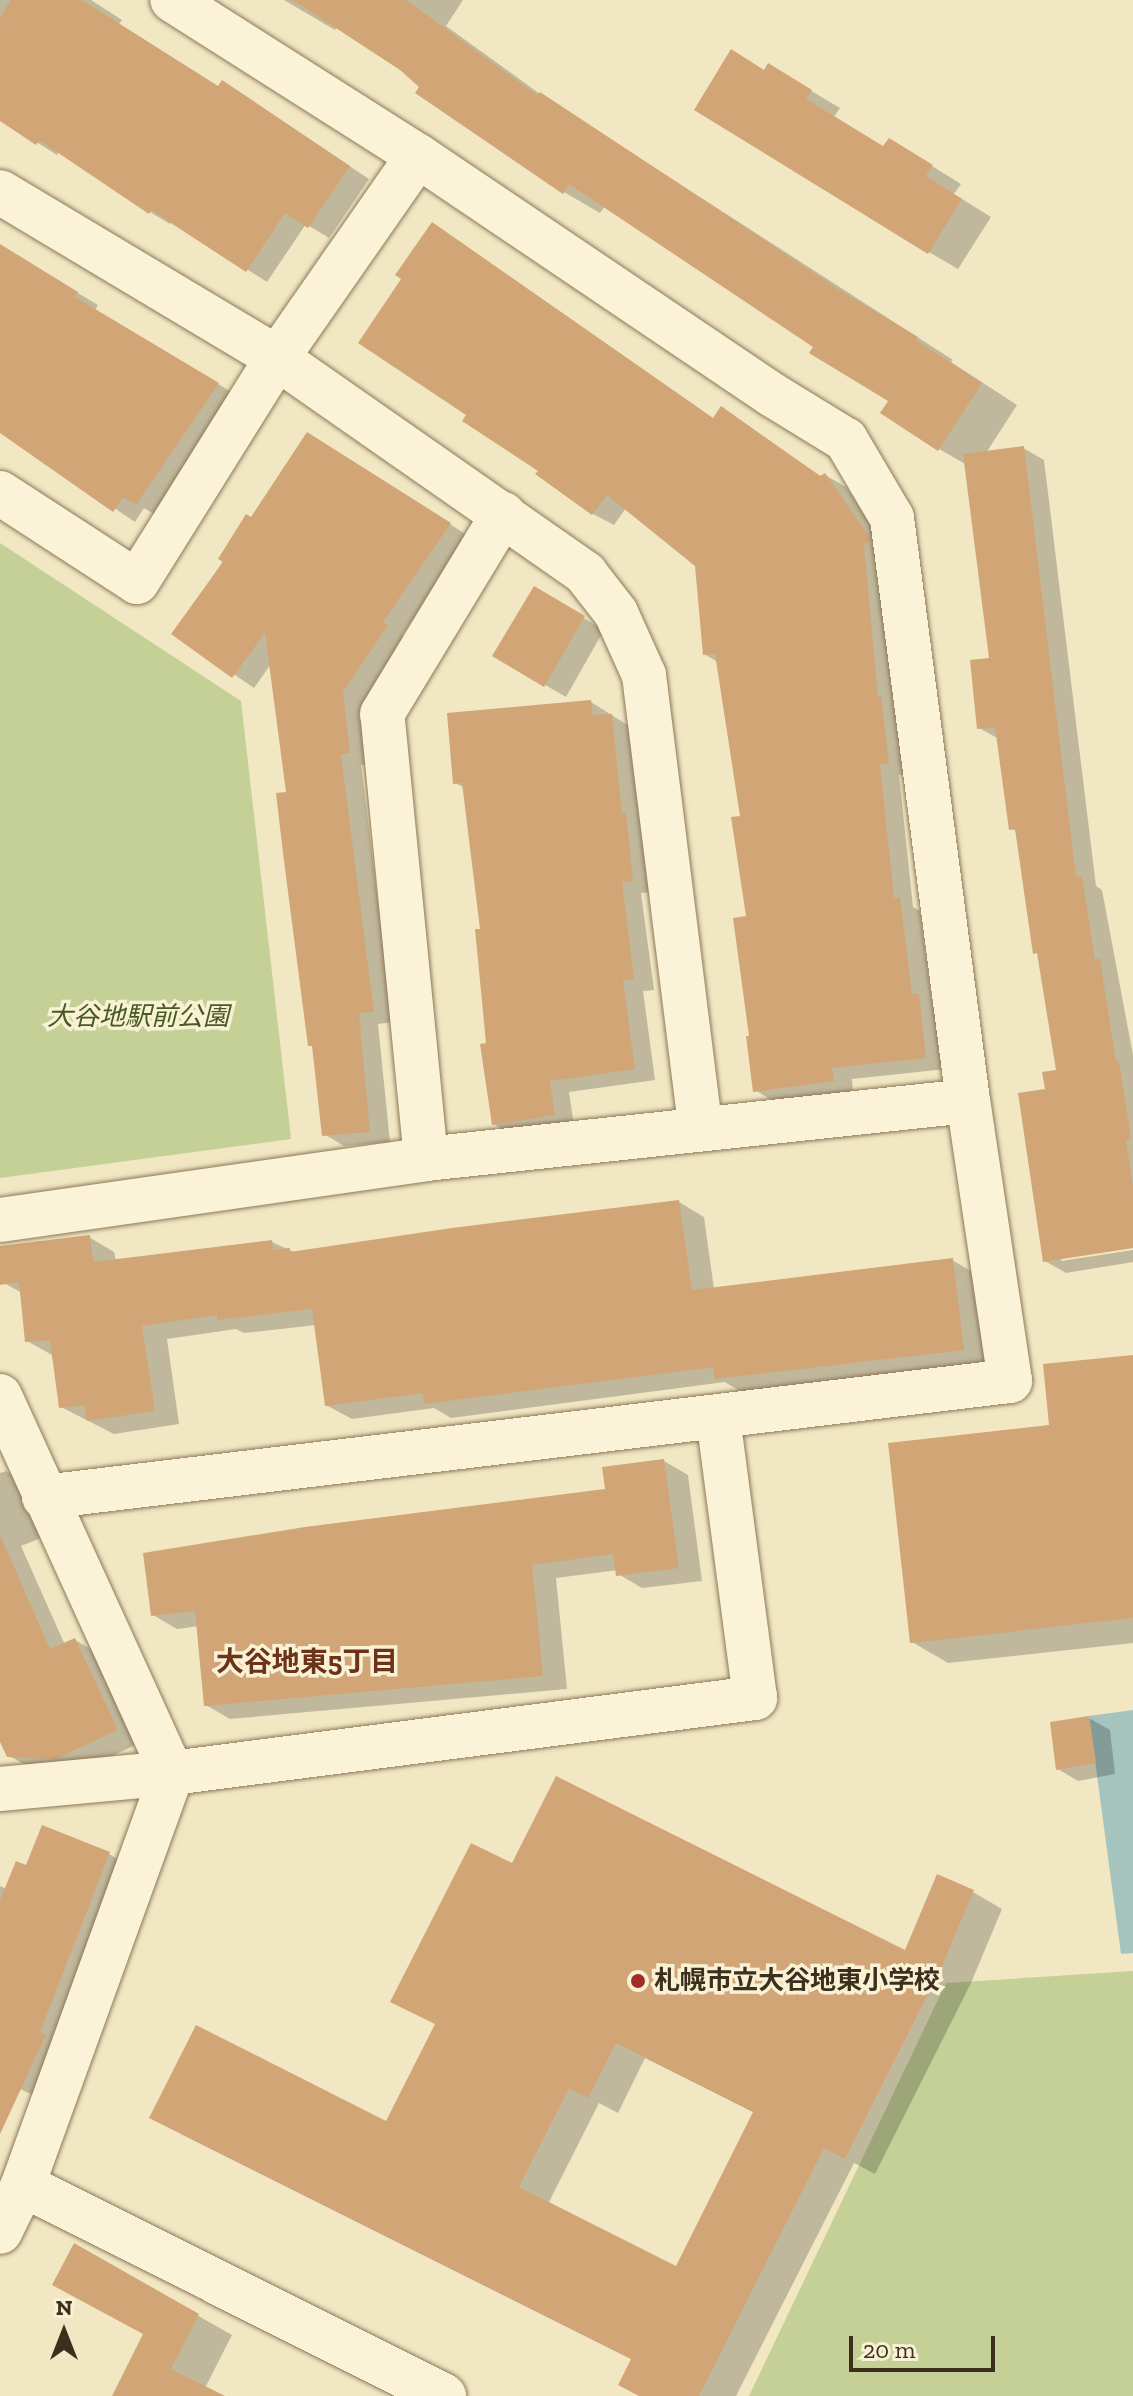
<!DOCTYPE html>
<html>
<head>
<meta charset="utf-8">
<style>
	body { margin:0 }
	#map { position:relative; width:1133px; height:2396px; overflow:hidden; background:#f1e7c3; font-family:"Zilla Slab","Noto Sans JP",serif }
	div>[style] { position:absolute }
	.green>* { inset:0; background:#c4d096 }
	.water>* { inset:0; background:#a6c4be }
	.shadow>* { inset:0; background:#0003 }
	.building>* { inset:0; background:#d2a577 }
	.roads { filter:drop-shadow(0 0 2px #8d7958) drop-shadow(0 0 2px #8d7958) }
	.minor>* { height:44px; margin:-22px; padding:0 22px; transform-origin:22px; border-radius:22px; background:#fbf3d7 }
	.dots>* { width:22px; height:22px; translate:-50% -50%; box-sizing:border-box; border:4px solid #f8f1d4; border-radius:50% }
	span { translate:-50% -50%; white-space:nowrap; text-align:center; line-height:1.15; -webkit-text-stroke:7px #f8f1d4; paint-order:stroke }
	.park-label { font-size:26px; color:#475a23; font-style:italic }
	.poi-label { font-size:26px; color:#3c2f1e; font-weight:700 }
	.left { translate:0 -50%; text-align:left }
	.neighbourhood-label { font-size:28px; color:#6c321a; font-weight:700 }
	.north { position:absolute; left:24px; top:2292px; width:80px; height:80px; -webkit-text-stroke:6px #f8f1d4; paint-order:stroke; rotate:0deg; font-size:22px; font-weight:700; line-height:32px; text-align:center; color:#3c2f1e }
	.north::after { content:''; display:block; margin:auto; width:28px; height:36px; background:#3c2f1e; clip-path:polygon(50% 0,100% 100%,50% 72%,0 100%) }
	.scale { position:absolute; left:849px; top:2336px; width:146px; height:36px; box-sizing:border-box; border:4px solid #3c2f1e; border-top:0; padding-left:10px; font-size:24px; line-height:28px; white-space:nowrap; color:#3c2f1e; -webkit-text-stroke:6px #f8f1d4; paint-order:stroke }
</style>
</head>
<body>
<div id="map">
	<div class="green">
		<div style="clip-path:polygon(0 543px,241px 701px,291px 1139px,0 1178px)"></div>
		<div style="clip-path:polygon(1133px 1971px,1133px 2396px,749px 2396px,946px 1983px)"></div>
	</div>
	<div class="water">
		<div style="clip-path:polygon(1133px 1710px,1133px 1953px,1121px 1954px,1089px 1716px)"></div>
	</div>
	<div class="shadow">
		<div style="clip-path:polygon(0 0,91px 0,122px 20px,119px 24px,219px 88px,242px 95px,369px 179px,329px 238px,306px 224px,267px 282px,172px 221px,170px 224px,150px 212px,59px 151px,57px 155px,0 119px)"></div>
		<div style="clip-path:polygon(284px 0,463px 0,446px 26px,540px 94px,953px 360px,951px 362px,1017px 405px,986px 453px,1023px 448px,1044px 460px,1096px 886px,1102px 890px,1133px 1055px,1133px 1246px,1061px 1257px,1061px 1261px,1133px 1250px,1133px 1262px,1066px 1273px,1045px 1261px,1047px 1091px,1059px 1072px,1040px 955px,1035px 952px,1017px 832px,1011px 828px,999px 739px,979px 728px,992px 659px,967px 465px,939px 449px,891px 400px,816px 346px,605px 206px,600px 213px,564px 192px,401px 68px,337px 26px,335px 30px)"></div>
		<div style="clip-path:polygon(765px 71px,798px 83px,840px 108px,834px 117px,885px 148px,919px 158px,961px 184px,954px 194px,991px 217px,958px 269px,929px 252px)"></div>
		<div style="clip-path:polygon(453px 237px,714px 419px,722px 409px,822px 477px,825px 475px,846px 487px,889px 550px,909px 774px,899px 775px,913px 907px,920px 911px,932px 1003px,939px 1008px,946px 1069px,852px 1079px,853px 1092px,775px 1102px,755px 1090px,743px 818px,718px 662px,704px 654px,697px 565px,626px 508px,614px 525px,593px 514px,538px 474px,541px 470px,468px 415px)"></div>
		<div style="clip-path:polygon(0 255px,33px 266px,98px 305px,95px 310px,238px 396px,157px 516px,144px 508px,135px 522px,0 431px)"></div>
		<div style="clip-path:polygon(328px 446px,470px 537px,402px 635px,407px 638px,362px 704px,370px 764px,361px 765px,393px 1022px,378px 1024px,390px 1142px,344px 1146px,324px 1134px,288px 794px,271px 664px,254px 688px,174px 633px,252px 519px)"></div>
		<div style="clip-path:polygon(534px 589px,604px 630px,566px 697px,495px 656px)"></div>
		<div style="clip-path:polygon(591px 702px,632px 728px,653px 892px,641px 893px,654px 990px,643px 991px,655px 1080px,569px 1092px,574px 1126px,514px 1136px,494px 1124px,482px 930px,465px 788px,455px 783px)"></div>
		<div style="clip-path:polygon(679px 1202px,704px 1217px,714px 1289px,952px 1260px,978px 1275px,988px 1363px,741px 1392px,725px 1382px,451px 1418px,434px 1408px,352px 1419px,326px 1405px,316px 1325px,244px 1333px,236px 1329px,167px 1339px,179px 1424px,114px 1434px,61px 1407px,52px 1355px,27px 1341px,22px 1293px,4px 1283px,0 1248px,89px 1237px,114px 1252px,116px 1261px,272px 1242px,296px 1253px)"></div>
		<div style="clip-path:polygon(1133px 1357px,1133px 1643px,948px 1663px,912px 1642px,1052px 1427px)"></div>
		<div style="clip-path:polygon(664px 1461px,688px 1475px,702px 1581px,642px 1588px,618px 1574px,618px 1570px,556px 1578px,567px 1689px,230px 1719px,206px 1705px,199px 1626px,177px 1629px,153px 1615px,607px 1491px)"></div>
		<div style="clip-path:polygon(6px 1471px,29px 1485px,51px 1534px,21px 1546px,65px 1645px,75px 1640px,98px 1653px,140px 1743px,79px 1771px,32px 1769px,8px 1755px,0 1737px,0 1473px)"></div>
		<div style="clip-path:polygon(1089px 1718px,1110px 1730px,1115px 1774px,1078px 1781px,1058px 1769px)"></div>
		<div style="clip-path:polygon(109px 1854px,131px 1867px,43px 2100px,18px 2088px,0 2128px,0 1886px,7px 1889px,27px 1868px)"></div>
		<div style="clip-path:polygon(evenodd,512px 1866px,906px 1953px,973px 1892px,1002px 1909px,971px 1983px,875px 2174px,854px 2163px,736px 2396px,640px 2396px,633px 2360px,181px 2134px,387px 2124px,437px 2025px,393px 2001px,512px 1866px,645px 2058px,755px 2113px,677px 2269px,548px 2204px,599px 2103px,618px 2113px,645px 2058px)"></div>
		<div style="clip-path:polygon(75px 2246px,232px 2335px,205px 2388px,220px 2396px,114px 2396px,145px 2335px)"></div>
	</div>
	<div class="building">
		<div style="clip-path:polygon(11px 0,82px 0,218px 86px,222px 80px,350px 166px,308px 228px,285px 213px,246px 272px,151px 210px,149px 214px,39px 140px,36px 145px,0 121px,0 17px)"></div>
		<div style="clip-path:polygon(293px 0,406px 0,537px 95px,540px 92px,846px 294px,918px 337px,916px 340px,982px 383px,938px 451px,880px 413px,888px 401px,809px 353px,813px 347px,569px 184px,563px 194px,415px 93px,419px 87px,400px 70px)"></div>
		<div style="clip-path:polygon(731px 49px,764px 70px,768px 63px,812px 90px,806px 99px,883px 146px,889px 138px,933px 165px,926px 176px,962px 199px,928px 254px,694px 110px)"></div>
		<div style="clip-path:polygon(432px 222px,713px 418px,721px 406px,820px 476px,825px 473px,869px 536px,870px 541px,864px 545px,878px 697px,881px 696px,889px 763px,880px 764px,894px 898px,900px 897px,912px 994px,919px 994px,926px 1058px,832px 1068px,834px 1081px,753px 1092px,746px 1036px,749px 1036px,733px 918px,746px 916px,731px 817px,740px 816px,715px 654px,703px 655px,695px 566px,607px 495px,592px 515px,535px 474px,538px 471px,462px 421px,466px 415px,358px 343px,401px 279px,395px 275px)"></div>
		<div style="clip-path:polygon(0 244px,78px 292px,75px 297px,219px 383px,136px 505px,123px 497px,113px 512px,0 433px)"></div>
		<div style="clip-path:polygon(307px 432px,451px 523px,383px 622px,388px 625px,343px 692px,350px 753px,341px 754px,374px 1012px,359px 1013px,370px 1132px,322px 1136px,312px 1046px,308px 1046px,283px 853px,276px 793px,286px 792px,265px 633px,232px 678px,171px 634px,223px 562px,218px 559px,246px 514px,251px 517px)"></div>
		<div style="clip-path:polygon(1024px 446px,1076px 877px,1082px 876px,1095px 959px,1100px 959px,1116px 1061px,1119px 1061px,1131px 1139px,1126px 1140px,1133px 1187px,1133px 1248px,1043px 1262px,1018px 1093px,1045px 1089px,1042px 1072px,1056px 1070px,1037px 953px,1033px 954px,1015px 829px,1009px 830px,995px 727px,977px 729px,970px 660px,989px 658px,963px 454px)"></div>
		<div style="clip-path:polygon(534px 586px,585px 616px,544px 687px,492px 656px)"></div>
		<div style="clip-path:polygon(591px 700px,593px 715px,612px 714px,622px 813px,626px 812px,633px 881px,622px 882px,634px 979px,623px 980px,635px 1069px,550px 1081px,555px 1115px,492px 1125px,480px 1044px,486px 1043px,475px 929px,480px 929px,462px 783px,453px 784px,447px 713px)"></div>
		<div style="clip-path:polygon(679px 1200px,692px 1290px,953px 1258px,964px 1350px,715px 1379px,713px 1367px,424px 1404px,423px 1393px,325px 1406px,312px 1309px,217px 1320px,217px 1315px,142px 1326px,155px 1411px,87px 1421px,84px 1405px,59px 1408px,50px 1340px,25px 1342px,19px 1282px,0 1285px,0 1246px,90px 1235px,93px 1262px,272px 1240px,273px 1250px,290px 1248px,290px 1252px,452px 1228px)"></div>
		<div style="clip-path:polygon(1133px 1355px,1133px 1618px,910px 1643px,888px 1443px,1049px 1425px,1043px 1364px)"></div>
		<div style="clip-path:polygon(664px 1459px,679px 1568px,616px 1576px,613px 1554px,532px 1565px,543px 1676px,204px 1706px,195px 1611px,151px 1616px,143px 1553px,305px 1527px,605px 1489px,602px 1467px)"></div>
		<div style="clip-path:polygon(0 1535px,50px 1649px,75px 1638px,118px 1730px,55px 1759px,7px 1757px,0 1742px)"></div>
		<div style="clip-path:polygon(1089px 1716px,1096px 1763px,1056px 1770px,1050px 1722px)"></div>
		<div style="clip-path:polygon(evenodd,556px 1776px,905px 1950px,937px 1874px,974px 1890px,942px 1966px,845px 2159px,824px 2148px,699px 2396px,639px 2396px,618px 2385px,631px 2359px,149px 2118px,196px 2025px,386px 2121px,435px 2024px,390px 2002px,471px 1843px,512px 1863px,556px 1776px,616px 2043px,753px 2112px,676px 2266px,519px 2187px,569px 2088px,588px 2098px,616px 2043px)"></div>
		<div style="clip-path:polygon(42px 1825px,110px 1852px,40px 2032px,46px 2035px,0 2134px,0 1900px,16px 1861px,26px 1865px)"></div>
		<div style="clip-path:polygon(74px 2243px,199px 2314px,171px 2369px,225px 2396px,112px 2396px,143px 2334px,52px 2285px)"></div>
	</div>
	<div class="roads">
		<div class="minor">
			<div style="left:0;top:192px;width:323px;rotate:30.9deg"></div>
			<div style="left:277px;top:358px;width:376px;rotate:34.9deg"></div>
			<div style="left:585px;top:573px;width:51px;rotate:52.2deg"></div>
			<div style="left:616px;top:613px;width:68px;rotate:65.7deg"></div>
			<div style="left:644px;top:675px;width:455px;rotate:82.9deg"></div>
			<div style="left:0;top:493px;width:163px;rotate:33deg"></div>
			<div style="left:137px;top:582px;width:264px;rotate:-58deg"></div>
			<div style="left:277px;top:358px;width:246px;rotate:-55.1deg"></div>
			<div style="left:426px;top:1159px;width:447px;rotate:-95.6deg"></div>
			<div style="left:382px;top:714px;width:234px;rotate:-58.8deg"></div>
			<div style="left:0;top:1220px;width:430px;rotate:-8.1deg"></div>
			<div style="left:426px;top:1159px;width:545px;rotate:-6.11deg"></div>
			<div style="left:0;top:1396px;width:414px;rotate:65.5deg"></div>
			<div style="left:172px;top:1773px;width:438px;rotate:109.9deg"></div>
			<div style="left:23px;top:2185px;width:52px;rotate:116.1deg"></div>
			<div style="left:44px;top:1497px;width:973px;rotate:-6.85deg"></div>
			<div style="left:1010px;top:1381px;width:283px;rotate:-98.5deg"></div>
			<div style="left:968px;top:1101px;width:588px;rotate:-97.43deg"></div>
			<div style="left:892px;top:518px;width:91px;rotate:-120.5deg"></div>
			<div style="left:846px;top:440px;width:88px;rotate:-148.5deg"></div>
			<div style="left:771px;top:394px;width:426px;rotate:-146deg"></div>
			<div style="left:418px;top:156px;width:291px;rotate:-147.6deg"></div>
			<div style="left:0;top:1789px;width:173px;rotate:-5.3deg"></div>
			<div style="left:172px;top:1773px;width:588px;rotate:-7.33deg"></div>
			<div style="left:755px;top:1698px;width:284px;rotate:-97.5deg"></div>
			<div style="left:23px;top:2185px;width:471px;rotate:26.6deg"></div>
		</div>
	</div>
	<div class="dots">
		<div style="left:638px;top:1981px;background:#a02e24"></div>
	</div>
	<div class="park-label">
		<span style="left:138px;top:1017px">大谷地駅前公園</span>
	</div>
	<div class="poi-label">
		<span class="left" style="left:654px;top:1981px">札幌市立大谷地東小学校</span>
	</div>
	<div class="neighbourhood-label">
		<span style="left:307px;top:1662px">大谷地東5丁目</span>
	</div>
	<div class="north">N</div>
	<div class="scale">20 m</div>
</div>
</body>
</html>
